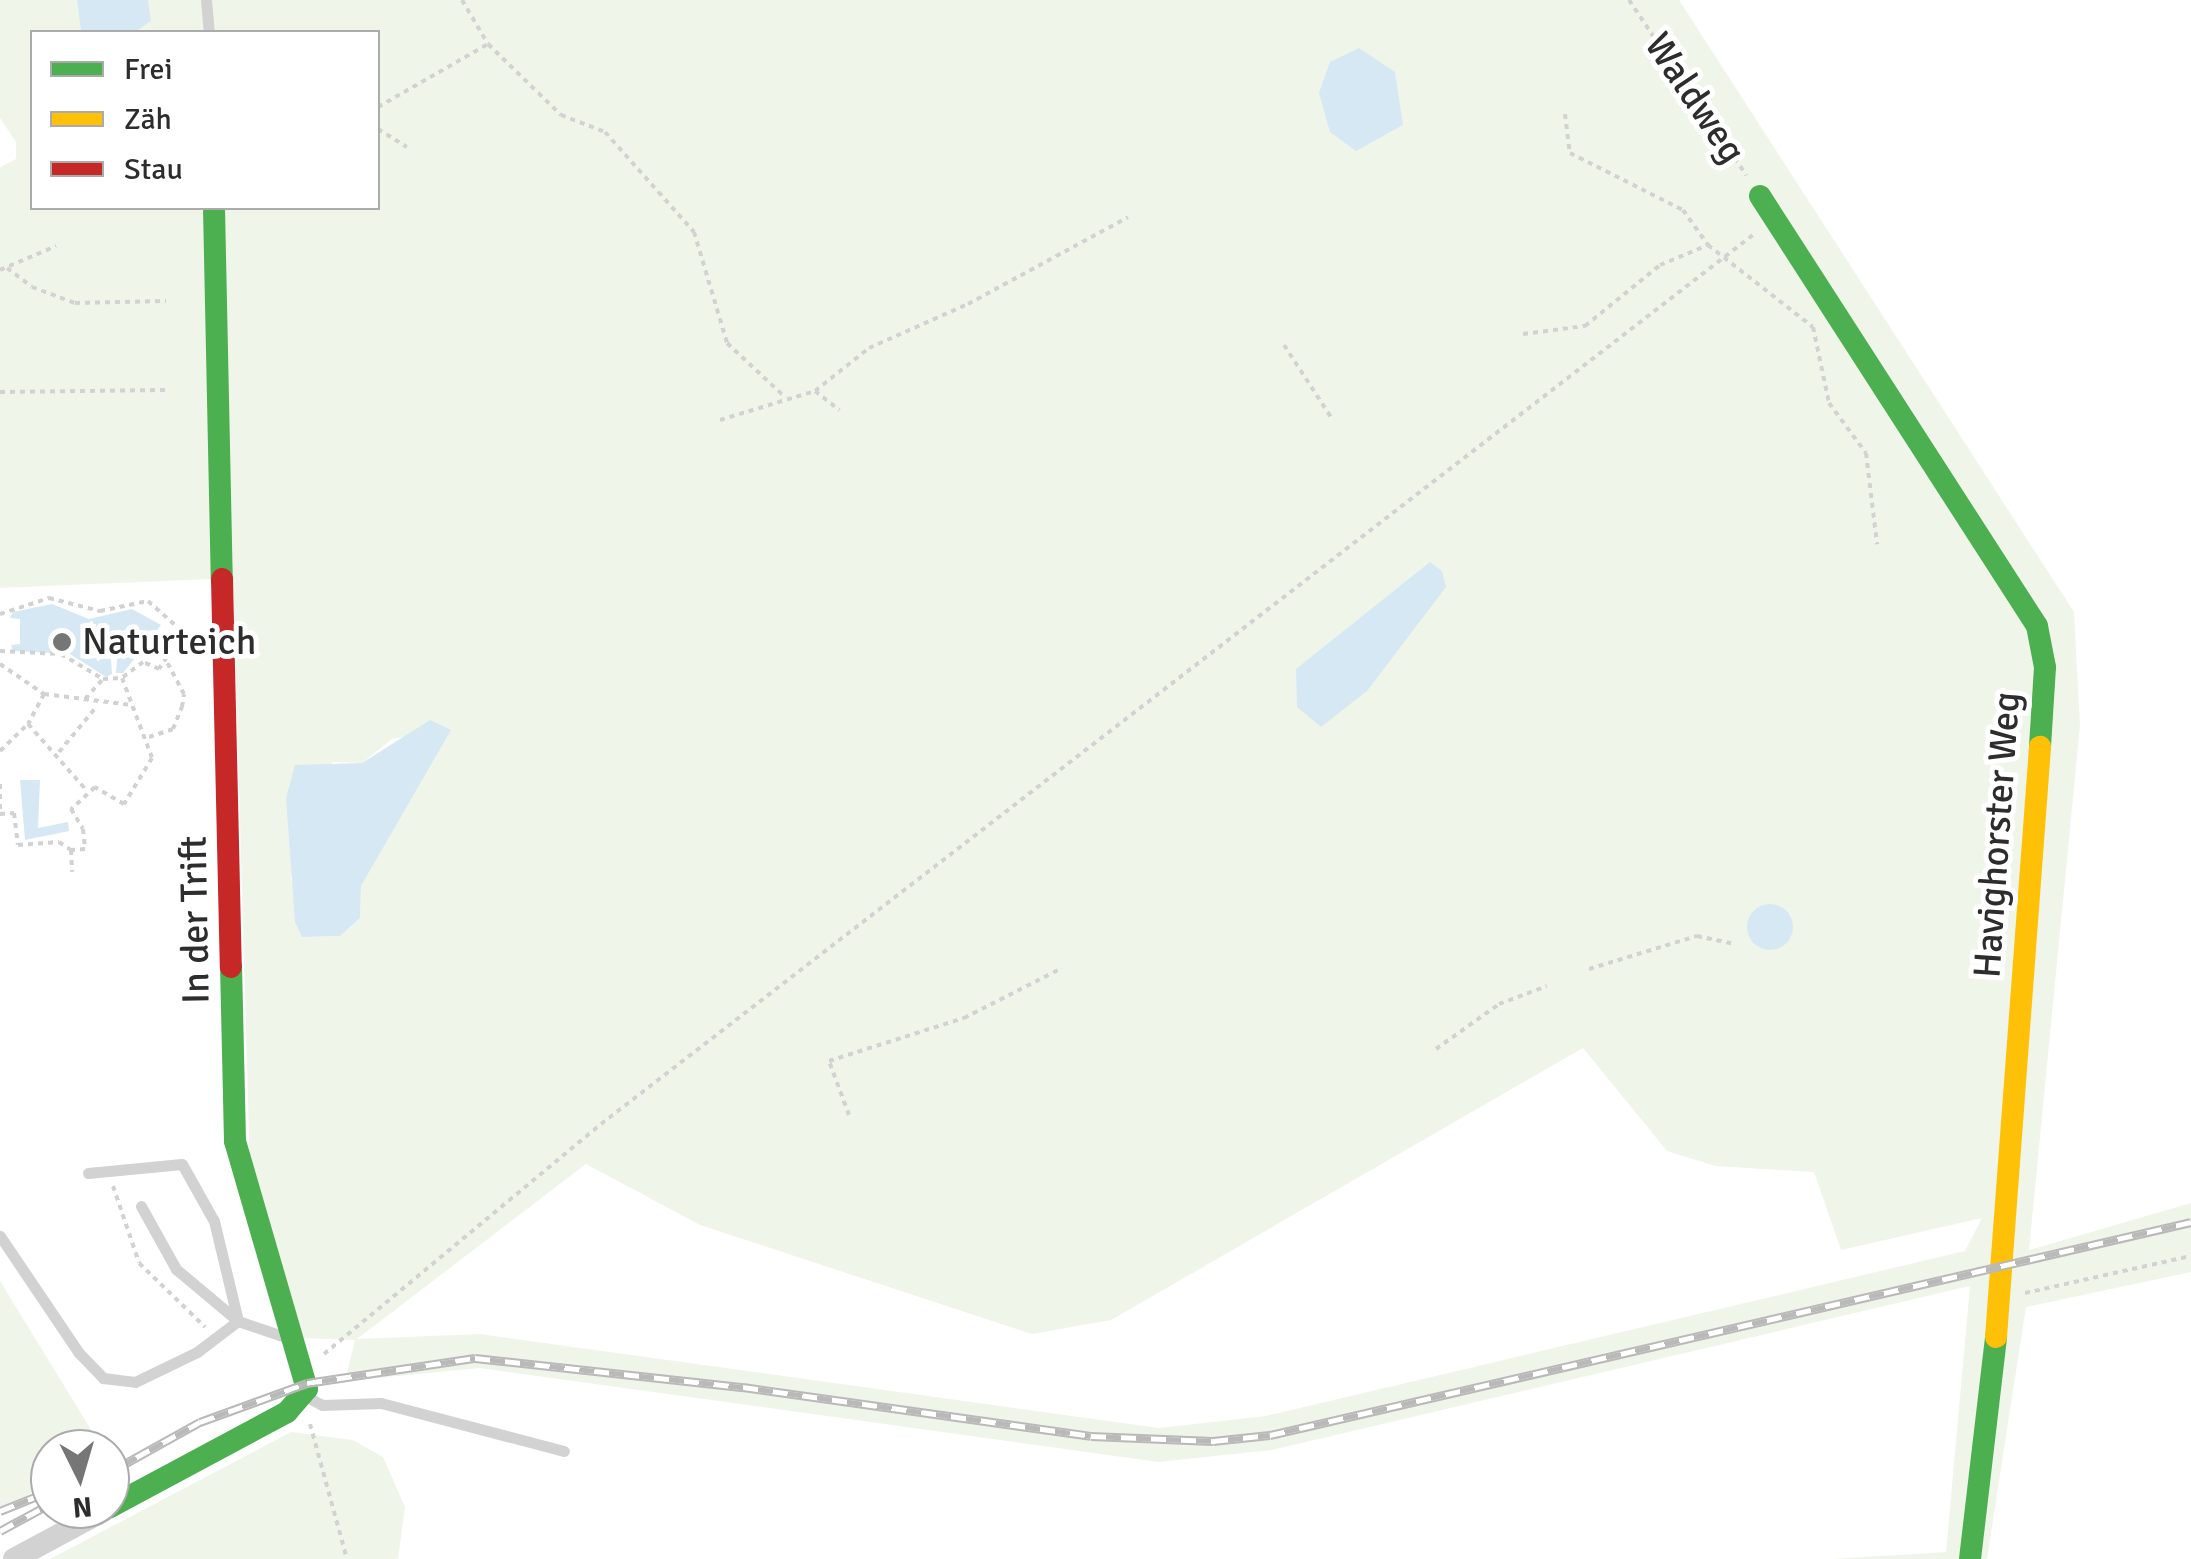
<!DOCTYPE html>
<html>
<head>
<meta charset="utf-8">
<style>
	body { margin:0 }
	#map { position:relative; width:2191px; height:1559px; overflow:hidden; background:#fff; font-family:Signika,sans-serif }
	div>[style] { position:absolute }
	.green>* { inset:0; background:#f0f5ea }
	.water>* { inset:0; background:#d5e8f3 }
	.round { border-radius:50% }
	.path>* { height:4px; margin-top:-2px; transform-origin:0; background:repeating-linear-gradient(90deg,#d2d2d2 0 5px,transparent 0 10px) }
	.lane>* { height:11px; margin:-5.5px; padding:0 5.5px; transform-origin:5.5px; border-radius:5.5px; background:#d2d2d2 }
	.street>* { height:22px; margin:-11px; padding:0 11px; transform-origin:11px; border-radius:11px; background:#d2d2d2 }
	.fast>* { height:22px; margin:-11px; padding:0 11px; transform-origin:11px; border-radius:11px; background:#4caf50 }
	.slow>* { height:22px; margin:-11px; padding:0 11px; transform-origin:11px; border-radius:11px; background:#ffc107 }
	.jam>* { height:22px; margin:-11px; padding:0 11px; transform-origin:11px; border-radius:11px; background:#c62828 }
	.rail>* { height:9px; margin-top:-4.5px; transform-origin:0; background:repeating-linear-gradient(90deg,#fff 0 15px,#b9b9b9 0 30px); box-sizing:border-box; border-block:2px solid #b9b9b9 }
	.dots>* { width:28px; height:28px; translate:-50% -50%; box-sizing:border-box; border:5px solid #fff; border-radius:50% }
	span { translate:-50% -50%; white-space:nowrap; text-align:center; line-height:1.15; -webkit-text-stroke:10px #fff; paint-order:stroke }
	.street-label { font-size:38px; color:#2d2d2d }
	.poi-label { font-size:38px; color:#2d2d2d }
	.left { translate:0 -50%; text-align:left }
	.legend { position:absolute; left:30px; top:30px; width:350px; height:180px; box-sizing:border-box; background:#fff; border:2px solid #ababab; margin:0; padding:12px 18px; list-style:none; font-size:30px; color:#2d2d2d }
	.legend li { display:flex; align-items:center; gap:20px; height:50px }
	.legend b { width:50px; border:2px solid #ababab }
	.north { position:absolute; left:30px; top:1429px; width:100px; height:100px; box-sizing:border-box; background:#fff; border:2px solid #ababab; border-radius:50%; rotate:175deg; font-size:28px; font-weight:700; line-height:40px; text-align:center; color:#2d2d2d }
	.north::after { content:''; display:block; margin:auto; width:35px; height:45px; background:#767676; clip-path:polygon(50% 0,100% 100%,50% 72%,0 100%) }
</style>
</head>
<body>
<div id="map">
	<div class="green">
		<div style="clip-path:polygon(evenodd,0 0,77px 0,81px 32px,32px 32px,32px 208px,378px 208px,378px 32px,125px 32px,151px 21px,148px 0,1679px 0,2074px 612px,2080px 726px,2029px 1250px,2191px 1203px,2191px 1272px,2026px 1307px,1987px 1559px,1831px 1559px,1946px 1552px,1970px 1286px,1272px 1450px,1158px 1462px,480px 1368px,345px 1381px,355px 1340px,301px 1338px,250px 1170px,233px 578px,0 588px,0 167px,16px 159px,16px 142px,0 118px,0 0,1446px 587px,1419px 619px,1296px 669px,1344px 633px,1446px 587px,0 0,450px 730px,361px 886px,360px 918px,340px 936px,302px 937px,291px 877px,332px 762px,362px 763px,392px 739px,450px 730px,0 0,1583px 1048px,1667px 1151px,1715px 1166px,1814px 1172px,1841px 1250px,1982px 1218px,1965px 1251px,1266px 1416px,1159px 1428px,480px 1334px,357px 1339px,586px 1164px,700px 1225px,1032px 1334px,1111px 1320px,1583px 1048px)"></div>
		<div style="clip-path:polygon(0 1281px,101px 1446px,50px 1449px,50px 1482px,0 1512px)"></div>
		<div style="clip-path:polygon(291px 1432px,353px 1440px,383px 1457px,405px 1507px,398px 1559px,50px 1559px)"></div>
	</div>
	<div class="water">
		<div style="clip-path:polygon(77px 0,148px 0,151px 21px,138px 30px,81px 32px)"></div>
		<div style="clip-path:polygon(1359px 48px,1395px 72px,1403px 125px,1356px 151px,1330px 132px,1319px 93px,1330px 62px)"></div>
		<div style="clip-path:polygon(1430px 562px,1442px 571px,1446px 587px,1367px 691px,1321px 727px,1297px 707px,1296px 669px)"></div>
		<div style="clip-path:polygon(52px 604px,89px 619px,132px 609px,161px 625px,123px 673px,116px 673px,118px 647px,104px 640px,101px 658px,111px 659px,112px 674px,106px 677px,70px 654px,13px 651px,11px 645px,20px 644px,20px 619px,10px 618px,13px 612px)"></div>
		<div style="clip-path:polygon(430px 720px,451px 730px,361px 886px,360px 918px,340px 936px,302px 937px,295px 922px,286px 798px,295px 765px,362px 763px)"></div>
		<div style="clip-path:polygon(20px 780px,40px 780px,38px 828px,68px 822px,69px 831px,25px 840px)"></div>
		<div class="round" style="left:1747px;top:904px;width:46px;height:46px"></div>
	</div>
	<div class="path">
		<div style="left:462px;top:0;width:51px;rotate:59.4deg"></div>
		<div style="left:488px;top:44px;width:102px;rotate:44.2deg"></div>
		<div style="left:561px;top:115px;width:47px;rotate:21.1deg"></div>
		<div style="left:605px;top:132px;width:134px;rotate:48.3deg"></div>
		<div style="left:694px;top:232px;width:116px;rotate:73.4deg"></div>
		<div style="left:727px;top:343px;width:79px;rotate:43deg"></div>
		<div style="left:1629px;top:0;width:211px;rotate:56.2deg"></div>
		<div style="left:378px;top:107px;width:127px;rotate:-29.8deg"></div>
		<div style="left:1565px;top:114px;width:39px;rotate:83deg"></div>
		<div style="left:1570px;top:153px;width:127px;rotate:26.8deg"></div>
		<div style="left:1683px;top:210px;width:43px;rotate:54.5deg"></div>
		<div style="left:1708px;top:245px;width:133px;rotate:38deg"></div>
		<div style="left:1813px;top:327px;width:78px;rotate:78.1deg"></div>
		<div style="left:1829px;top:403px;width:62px;rotate:53.5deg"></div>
		<div style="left:1866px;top:453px;width:92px;rotate:83.1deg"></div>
		<div style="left:378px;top:129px;width:34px;rotate:32deg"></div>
		<div style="left:7px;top:268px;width:31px;rotate:37deg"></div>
		<div style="left:32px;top:287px;width:46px;rotate:20.4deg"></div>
		<div style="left:75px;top:303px;width:91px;rotate:-1.3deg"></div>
		<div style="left:0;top:270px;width:61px;rotate:-23.2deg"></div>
		<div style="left:1523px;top:334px;width:63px;rotate:-7.4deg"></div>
		<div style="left:1585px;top:326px;width:97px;rotate:-39.1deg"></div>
		<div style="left:1660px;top:265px;width:52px;rotate:-22.6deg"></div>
		<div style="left:1284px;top:345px;width:86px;rotate:56.9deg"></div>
		<div style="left:815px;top:391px;width:69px;rotate:-38.5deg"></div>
		<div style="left:869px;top:348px;width:108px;rotate:-24deg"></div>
		<div style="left:968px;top:304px;width:182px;rotate:-28.5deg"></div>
		<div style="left:0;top:392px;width:166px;rotate:-0.7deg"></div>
		<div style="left:720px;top:420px;width:99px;rotate:-17deg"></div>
		<div style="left:815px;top:391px;width:31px;rotate:38deg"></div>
		<div style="left:0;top:614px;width:52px;rotate:-18.1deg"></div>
		<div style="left:49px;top:598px;width:53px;rotate:14.3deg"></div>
		<div style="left:100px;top:611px;width:49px;rotate:-11.8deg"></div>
		<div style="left:148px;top:601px;width:47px;rotate:41.5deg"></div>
		<div style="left:183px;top:632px;width:44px;rotate:123deg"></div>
		<div style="left:159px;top:669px;width:17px;rotate:-156deg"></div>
		<div style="left:143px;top:662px;width:26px;rotate:143deg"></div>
		<div style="left:122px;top:678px;width:85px;rotate:69.4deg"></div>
		<div style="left:152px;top:758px;width:54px;rotate:121.3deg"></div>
		<div style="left:124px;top:804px;width:34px;rotate:-150deg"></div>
		<div style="left:95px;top:787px;width:33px;rotate:137deg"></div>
		<div style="left:71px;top:809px;width:23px;rotate:59deg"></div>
		<div style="left:83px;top:829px;width:20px;rotate:84deg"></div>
		<div style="left:85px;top:849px;width:14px;rotate:176deg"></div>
		<div style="left:71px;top:850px;width:22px;rotate:87deg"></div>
		<div style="left:0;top:651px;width:61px;rotate:2.8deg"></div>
		<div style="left:61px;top:654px;width:49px;rotate:30.8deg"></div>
		<div style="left:103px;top:679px;width:19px;rotate:-3deg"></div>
		<div style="left:0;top:664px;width:53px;rotate:34.3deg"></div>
		<div style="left:44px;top:694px;width:34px;rotate:118deg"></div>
		<div style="left:28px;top:724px;width:89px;rotate:48.6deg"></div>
		<div style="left:44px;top:694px;width:88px;rotate:7.2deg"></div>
		<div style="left:85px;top:699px;width:27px;rotate:-48deg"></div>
		<div style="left:149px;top:737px;width:25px;rotate:-18deg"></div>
		<div style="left:173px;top:729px;width:24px;rotate:-68deg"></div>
		<div style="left:182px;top:707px;width:13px;rotate:-81deg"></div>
		<div style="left:184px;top:694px;width:36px;rotate:-118deg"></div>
		<div style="left:0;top:751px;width:39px;rotate:-44deg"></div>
		<div style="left:59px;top:752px;width:60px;rotate:-50.4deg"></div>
		<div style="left:0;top:784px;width:30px;rotate:90deg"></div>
		<div style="left:0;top:814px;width:14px;rotate:-4deg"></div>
		<div style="left:14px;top:813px;width:32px;rotate:83deg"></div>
		<div style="left:18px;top:845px;width:41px;rotate:-4.2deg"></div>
		<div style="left:59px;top:842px;width:14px;rotate:34deg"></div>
		<div style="left:1589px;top:969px;width:113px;rotate:-17deg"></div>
		<div style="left:1697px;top:936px;width:35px;rotate:12deg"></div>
		<div style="left:1436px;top:1049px;width:77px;rotate:-35.5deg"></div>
		<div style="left:1499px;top:1004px;width:51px;rotate:-20.6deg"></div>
		<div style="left:849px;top:1115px;width:58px;rotate:-110.3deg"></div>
		<div style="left:829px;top:1061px;width:142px;rotate:-17.7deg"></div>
		<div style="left:964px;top:1018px;width:110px;rotate:-27deg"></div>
		<div style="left:113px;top:1186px;width:81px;rotate:71.3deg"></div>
		<div style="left:139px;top:1263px;width:92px;rotate:44.1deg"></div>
		<div style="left:2025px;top:1293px;width:170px;rotate:-12.6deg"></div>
		<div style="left:324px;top:1354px;width:360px;rotate:-39.7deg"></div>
		<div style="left:601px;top:1124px;width:1455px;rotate:-37.66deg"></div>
		<div style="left:310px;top:1424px;width:140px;rotate:74.7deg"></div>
	</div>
	<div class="lane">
		<div style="left:206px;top:0;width:32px;rotate:85deg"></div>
		<div style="left:88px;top:1173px;width:94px;rotate:-5.5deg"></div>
		<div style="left:182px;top:1164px;width:65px;rotate:60.7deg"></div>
		<div style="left:214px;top:1221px;width:103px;rotate:76.5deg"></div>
		<div style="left:238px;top:1321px;width:53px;rotate:18.8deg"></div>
		<div style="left:0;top:1236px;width:141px;rotate:56deg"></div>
		<div style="left:79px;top:1353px;width:35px;rotate:46deg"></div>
		<div style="left:103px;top:1378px;width:32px;rotate:7deg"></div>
		<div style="left:135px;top:1382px;width:69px;rotate:-25.8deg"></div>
		<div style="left:197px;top:1352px;width:51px;rotate:-37.1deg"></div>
		<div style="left:238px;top:1321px;width:81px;rotate:-140deg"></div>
		<div style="left:176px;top:1269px;width:72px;rotate:-119.1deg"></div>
		<div style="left:307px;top:1397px;width:17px;rotate:28deg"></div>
		<div style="left:322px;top:1405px;width:59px;rotate:-1.9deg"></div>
		<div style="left:381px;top:1403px;width:189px;rotate:14.7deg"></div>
	</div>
	<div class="street">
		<div style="left:14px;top:1559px;width:106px;rotate:-28.3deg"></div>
	</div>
	<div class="fast">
		<div style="left:1760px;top:196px;width:511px;rotate:57.21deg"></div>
		<div style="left:2037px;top:626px;width:42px;rotate:79deg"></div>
		<div style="left:2045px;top:667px;width:80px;rotate:93.6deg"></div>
		<div style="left:214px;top:208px;width:371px;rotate:88.8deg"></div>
		<div style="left:110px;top:1507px;width:201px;rotate:-28.2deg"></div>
		<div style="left:287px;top:1412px;width:30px;rotate:-49deg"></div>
		<div style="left:307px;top:1389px;width:258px;rotate:-106.2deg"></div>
		<div style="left:235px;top:1141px;width:174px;rotate:-91.3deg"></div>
		<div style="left:1970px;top:1559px;width:224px;rotate:-83.3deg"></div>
	</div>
	<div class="slow">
		<div style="left:1996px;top:1337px;width:592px;rotate:-85.73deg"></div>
	</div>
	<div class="jam">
		<div style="left:222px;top:579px;width:388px;rotate:88.7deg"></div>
	</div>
	<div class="rail">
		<div style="left:110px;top:1472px;width:103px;rotate:-29.1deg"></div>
		<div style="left:200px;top:1422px;width:114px;rotate:-20deg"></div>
		<div style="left:307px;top:1383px;width:170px;rotate:-8.5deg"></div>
		<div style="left:475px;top:1358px;width:270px;rotate:6.2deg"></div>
		<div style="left:743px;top:1387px;width:351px;rotate:8deg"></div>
		<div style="left:1091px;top:1436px;width:122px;rotate:2.3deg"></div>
		<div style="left:1213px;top:1441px;width:57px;rotate:-6deg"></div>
		<div style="left:1270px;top:1435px;width:945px;rotate:-13.02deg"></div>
		<div style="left:0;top:1511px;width:48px;rotate:-21.8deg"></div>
		<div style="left:0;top:1531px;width:57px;rotate:-28.4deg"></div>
	</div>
	<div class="dots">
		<div style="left:62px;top:642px;background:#767676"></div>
	</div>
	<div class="street-label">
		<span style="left:1695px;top:98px;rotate:56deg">Waldweg</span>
		<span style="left:1997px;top:835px;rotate:-86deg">Havighorster Weg</span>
		<span style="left:195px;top:920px;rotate:-91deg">In der Trift</span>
	</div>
	<div class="poi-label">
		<span class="left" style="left:82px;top:642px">Naturteich</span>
	</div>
	<ul class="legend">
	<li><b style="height:12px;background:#4caf50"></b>Frei</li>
	<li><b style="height:12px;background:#ffc107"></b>Zäh</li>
	<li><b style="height:12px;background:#c62828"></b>Stau</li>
	</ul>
	<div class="north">N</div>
</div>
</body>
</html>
